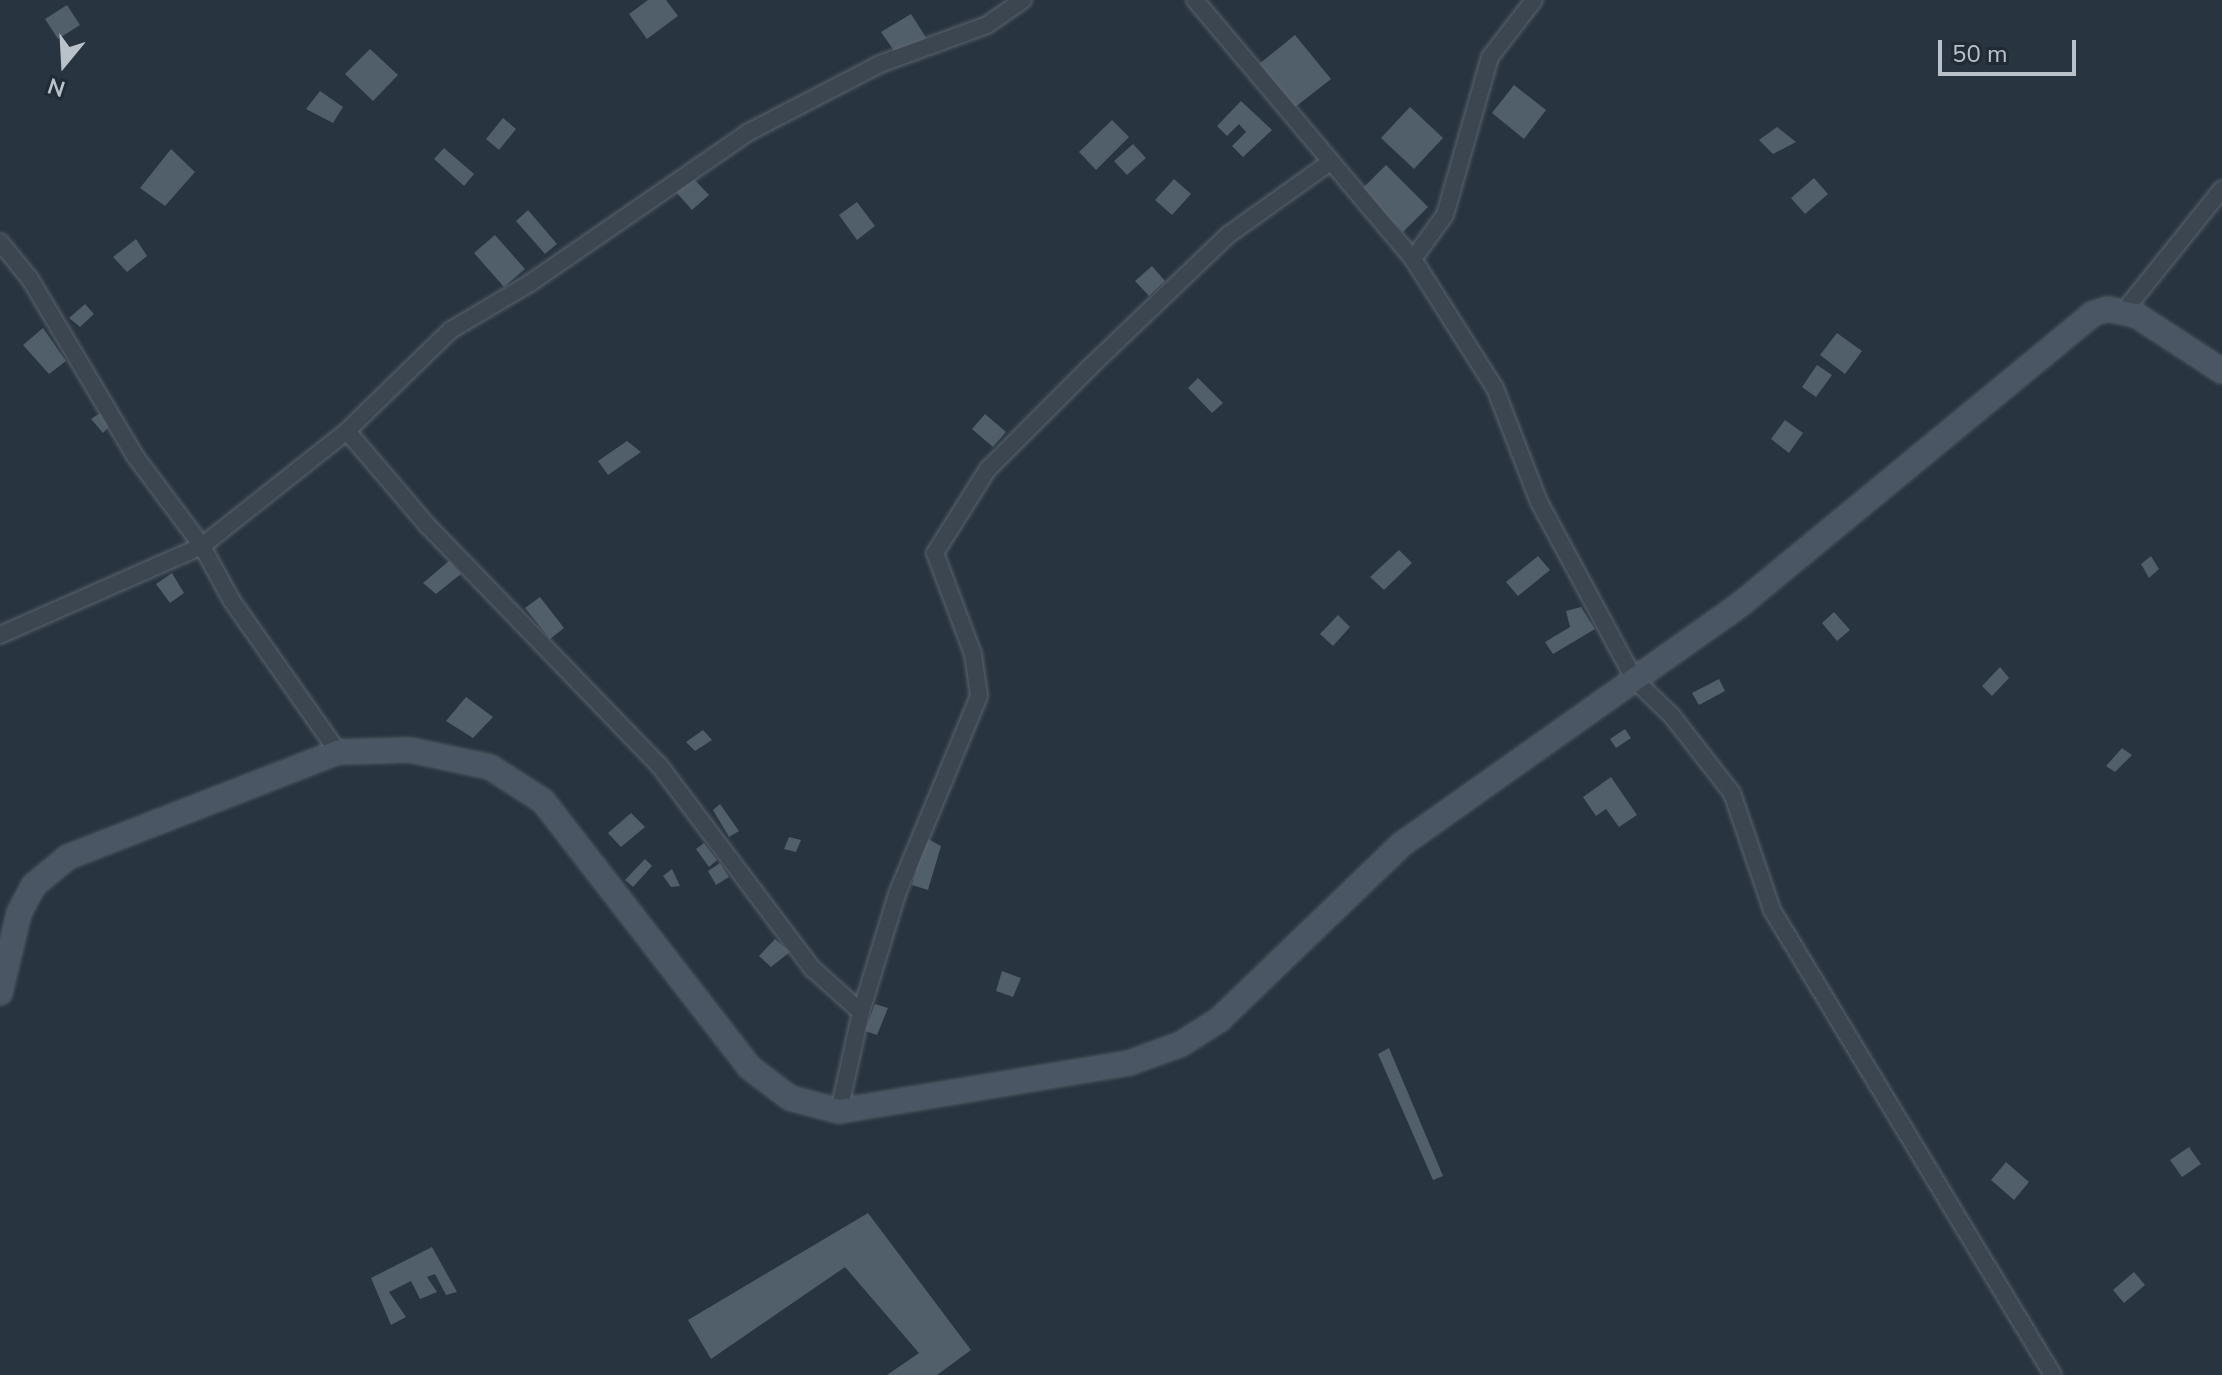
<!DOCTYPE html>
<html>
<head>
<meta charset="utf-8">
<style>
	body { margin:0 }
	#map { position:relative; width:2222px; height:1375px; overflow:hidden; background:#283440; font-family:"Nunito Sans",sans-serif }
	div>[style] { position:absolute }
	.building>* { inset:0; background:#515f6b }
	.roads { filter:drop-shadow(0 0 2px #5a646e) drop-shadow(0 0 2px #5a646e) }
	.minor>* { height:16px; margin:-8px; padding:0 8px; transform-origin:8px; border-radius:8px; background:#3c4650 }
	.secondary>* { height:22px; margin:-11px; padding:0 11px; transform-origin:11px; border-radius:11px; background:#4a5663 }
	span { translate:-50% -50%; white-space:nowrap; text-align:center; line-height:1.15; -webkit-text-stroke:8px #212b36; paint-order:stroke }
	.north { position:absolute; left:24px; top:24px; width:80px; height:80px; -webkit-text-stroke:6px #212b36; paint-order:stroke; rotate:198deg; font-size:22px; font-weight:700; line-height:32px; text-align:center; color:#b9c1cb }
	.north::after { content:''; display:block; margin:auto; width:28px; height:36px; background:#b9c1cb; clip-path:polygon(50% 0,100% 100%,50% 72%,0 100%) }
	.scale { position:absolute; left:1938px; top:40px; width:138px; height:36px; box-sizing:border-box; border:4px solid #b9c1cb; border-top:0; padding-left:10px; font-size:24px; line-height:28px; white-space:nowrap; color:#b9c1cb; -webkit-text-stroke:6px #212b36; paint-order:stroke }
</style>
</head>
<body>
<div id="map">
	<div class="building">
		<div style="clip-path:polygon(648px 0,666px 0,678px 16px,647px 39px,629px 14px)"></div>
		<div style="clip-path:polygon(67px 5px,80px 25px,58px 39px,45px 19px)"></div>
		<div style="clip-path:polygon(911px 14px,927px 39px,897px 55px,881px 32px)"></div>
		<div style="clip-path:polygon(1295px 35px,1331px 79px,1294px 108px,1259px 64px)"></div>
		<div style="clip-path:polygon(370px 49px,398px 75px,373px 101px,345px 74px)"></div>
		<div style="clip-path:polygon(1514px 85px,1546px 110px,1524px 139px,1492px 113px)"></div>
		<div style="clip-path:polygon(320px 91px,343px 107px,333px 123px,306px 109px)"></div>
		<div style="clip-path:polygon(1241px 101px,1272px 130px,1243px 157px,1232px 146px,1246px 132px,1239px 124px,1227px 136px,1217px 126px)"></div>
		<div style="clip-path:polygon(1410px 107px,1443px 138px,1414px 169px,1381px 138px)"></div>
		<div style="clip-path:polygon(503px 118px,516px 129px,499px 150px,486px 139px)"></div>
		<div style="clip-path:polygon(1112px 120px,1129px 137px,1096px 170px,1079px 152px)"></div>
		<div style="clip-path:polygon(1777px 127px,1796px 142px,1773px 154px,1759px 140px)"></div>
		<div style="clip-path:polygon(1133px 144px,1146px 158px,1127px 175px,1114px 161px)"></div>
		<div style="clip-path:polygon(444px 148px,474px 174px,464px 186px,434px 159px)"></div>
		<div style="clip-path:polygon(171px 149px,195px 172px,165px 206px,140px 188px)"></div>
		<div style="clip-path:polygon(1386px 165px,1428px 207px,1403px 232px,1361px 190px)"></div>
		<div style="clip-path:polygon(693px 178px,709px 195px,692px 210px,676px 192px)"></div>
		<div style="clip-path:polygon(1814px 178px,1828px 194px,1805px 214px,1791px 198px)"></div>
		<div style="clip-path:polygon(1174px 179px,1191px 194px,1172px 215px,1155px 200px)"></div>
		<div style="clip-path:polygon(857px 202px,875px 226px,857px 240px,839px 215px)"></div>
		<div style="clip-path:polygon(528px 210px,557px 244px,545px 254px,516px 221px)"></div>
		<div style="clip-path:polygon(495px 235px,525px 269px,504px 287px,474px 253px)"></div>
		<div style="clip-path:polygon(136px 239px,147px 256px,127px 272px,113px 257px)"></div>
		<div style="clip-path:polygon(1152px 266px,1165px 281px,1149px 296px,1135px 281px)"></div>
		<div style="clip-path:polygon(85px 304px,94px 314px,80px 327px,69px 318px)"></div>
		<div style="clip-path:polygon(43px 328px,66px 361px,49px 374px,23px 345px)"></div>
		<div style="clip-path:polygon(1837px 333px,1862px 351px,1845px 374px,1820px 355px)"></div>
		<div style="clip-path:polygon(1817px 365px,1832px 375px,1816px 397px,1802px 387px)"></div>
		<div style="clip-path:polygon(1198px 378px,1223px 403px,1212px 413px,1188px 388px)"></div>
		<div style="clip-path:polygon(105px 410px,113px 422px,103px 433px,91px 419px)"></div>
		<div style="clip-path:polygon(985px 414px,1006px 432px,993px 447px,972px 429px)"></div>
		<div style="clip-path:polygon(1785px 420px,1803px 433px,1789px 453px,1771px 439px)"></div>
		<div style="clip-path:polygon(627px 441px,641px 452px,608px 475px,598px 461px)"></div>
		<div style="clip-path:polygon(1399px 550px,1412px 563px,1384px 590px,1370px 577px)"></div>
		<div style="clip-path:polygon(1538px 556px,1550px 570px,1518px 596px,1506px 582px)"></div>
		<div style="clip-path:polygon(2151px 556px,2159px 569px,2149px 578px,2141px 564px)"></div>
		<div style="clip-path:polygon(449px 561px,461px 574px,436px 594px,423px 583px)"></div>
		<div style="clip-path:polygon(172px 573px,184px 593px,170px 603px,156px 584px)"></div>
		<div style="clip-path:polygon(540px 597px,564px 628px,550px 639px,525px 608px)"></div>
		<div style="clip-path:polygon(1581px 607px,1595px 629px,1553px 654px,1545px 642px,1570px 627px,1566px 611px)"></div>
		<div style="clip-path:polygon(1834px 612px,1850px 630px,1837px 641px,1822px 623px)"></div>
		<div style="clip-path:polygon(1338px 615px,1350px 627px,1333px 646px,1320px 634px)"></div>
		<div style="clip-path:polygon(2000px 667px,2009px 678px,1992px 696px,1982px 686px)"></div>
		<div style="clip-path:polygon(1719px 679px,1725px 691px,1699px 705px,1692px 693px)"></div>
		<div style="clip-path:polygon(466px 697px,493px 717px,473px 738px,446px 721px)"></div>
		<div style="clip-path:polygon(1625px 729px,1631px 738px,1616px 748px,1610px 739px)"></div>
		<div style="clip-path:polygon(703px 730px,712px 740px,695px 751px,686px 742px)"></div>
		<div style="clip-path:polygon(2122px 748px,2132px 755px,2115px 772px,2106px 766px)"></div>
		<div style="clip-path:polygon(1611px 777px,1637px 815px,1619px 827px,1606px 809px,1596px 816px,1583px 797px)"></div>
		<div style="clip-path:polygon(720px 804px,739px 831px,729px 837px,713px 810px)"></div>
		<div style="clip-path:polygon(631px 813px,645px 827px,621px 847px,608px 833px)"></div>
		<div style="clip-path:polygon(789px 837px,801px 840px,796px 852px,784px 849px)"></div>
		<div style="clip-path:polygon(926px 838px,941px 846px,928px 890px,912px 885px)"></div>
		<div style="clip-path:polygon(704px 843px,717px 860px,709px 867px,696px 849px)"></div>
		<div style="clip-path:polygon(645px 859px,652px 866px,633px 887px,625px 880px)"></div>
		<div style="clip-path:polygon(720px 863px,729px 877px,716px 885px,708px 871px)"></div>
		<div style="clip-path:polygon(672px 869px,680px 886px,671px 887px,663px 876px)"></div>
		<div style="clip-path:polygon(775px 939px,790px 952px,771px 967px,759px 956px)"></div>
		<div style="clip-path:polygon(1002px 971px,1021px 978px,1013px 997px,996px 991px)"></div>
		<div style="clip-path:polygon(875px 1004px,888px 1008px,877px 1035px,865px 1031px)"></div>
		<div style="clip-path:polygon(1389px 1048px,1443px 1176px,1433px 1180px,1378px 1054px)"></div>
		<div style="clip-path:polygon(2189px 1147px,2201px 1164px,2182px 1177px,2170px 1160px)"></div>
		<div style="clip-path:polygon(2006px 1162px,2029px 1182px,2014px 1200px,1991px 1180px)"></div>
		<div style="clip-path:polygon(868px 1213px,971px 1350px,937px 1375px,887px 1375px,919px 1353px,845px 1267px,711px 1359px,688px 1320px)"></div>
		<div style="clip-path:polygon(432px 1247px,457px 1292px,446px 1295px,435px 1274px,427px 1277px,437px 1292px,420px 1299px,411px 1281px,389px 1292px,406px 1317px,391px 1325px,371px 1278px)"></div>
		<div style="clip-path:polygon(2134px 1272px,2145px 1285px,2124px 1303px,2113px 1290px)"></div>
	</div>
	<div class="roads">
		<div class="minor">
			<div style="left:1195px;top:0;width:339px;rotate:49.9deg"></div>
			<div style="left:1413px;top:259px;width:153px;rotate:57.6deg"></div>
			<div style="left:1495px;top:388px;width:122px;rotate:68.9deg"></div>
			<div style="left:1539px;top:502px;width:202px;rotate:61.7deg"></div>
			<div style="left:1635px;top:680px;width:52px;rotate:44.2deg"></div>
			<div style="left:1672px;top:716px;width:98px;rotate:52.1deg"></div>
			<div style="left:1732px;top:793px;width:124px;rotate:71.1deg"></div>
			<div style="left:1772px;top:910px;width:543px;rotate:58.86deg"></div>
			<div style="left:0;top:242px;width:48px;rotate:51deg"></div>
			<div style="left:30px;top:279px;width:206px;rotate:59.3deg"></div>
			<div style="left:135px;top:456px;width:112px;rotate:53.3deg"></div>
			<div style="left:202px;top:546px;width:63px;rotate:61.4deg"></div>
			<div style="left:232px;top:601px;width:184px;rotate:54.9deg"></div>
			<div style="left:1413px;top:259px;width:54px;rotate:-54deg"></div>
			<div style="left:1445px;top:215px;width:164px;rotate:-74.1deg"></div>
			<div style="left:1490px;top:57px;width:72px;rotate:-52.3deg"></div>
			<div style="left:2124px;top:311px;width:156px;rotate:-51.2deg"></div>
			<div style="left:347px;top:431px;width:123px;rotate:49.6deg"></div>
			<div style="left:427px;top:525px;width:334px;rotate:46deg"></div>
			<div style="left:659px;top:765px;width:256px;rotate:53deg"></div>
			<div style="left:813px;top:969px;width:64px;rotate:41.9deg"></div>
			<div style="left:0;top:635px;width:221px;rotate:-23.8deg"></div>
			<div style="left:202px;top:546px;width:185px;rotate:-38.4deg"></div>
			<div style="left:347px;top:431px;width:145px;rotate:-44.2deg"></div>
			<div style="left:451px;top:330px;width:92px;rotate:-30.7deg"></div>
			<div style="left:530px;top:283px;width:266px;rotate:-34.6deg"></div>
			<div style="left:749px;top:132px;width:148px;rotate:-27.4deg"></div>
			<div style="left:880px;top:64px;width:114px;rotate:-20deg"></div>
			<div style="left:987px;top:25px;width:44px;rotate:-34.8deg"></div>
			<div style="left:839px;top:1111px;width:101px;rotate:-77.5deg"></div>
			<div style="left:861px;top:1012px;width:123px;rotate:-73deg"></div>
			<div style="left:897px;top:894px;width:214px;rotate:-67.5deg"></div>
			<div style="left:979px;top:696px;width:42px;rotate:-98.1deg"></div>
			<div style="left:973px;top:654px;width:108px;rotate:-110.6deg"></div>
			<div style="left:935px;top:553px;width:99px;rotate:-57.8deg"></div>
			<div style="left:988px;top:469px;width:143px;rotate:-45deg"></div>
			<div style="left:1089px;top:368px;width:192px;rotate:-43.7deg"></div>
			<div style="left:1228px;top:235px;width:124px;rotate:-35.5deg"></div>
		</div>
		<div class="secondary">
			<div style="left:0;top:993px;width:82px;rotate:-76.6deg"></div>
			<div style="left:19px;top:913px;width:32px;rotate:-62deg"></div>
			<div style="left:34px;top:885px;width:44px;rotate:-39.5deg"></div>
			<div style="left:68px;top:857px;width:290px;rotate:-21.3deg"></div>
			<div style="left:338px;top:752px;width:72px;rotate:-1.6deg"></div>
			<div style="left:410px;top:750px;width:82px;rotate:12deg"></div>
			<div style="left:490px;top:767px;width:63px;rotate:32.7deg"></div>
			<div style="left:543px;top:801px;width:336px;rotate:52.2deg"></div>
			<div style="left:749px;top:1067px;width:51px;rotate:37.1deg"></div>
			<div style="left:790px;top:1098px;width:51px;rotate:14.9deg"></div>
			<div style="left:839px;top:1111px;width:294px;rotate:-9.4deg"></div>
			<div style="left:1129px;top:1063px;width:55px;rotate:-20.1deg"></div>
			<div style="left:1181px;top:1044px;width:45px;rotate:-32.3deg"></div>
			<div style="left:1219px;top:1020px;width:254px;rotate:-43.9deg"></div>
			<div style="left:1402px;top:844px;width:417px;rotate:-35.3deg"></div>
			<div style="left:1742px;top:603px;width:454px;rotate:-39.5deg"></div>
			<div style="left:2092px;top:314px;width:16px;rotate:-18deg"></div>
			<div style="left:2107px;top:309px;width:30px;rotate:12deg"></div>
			<div style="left:2136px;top:315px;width:103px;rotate:33.1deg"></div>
		</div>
	</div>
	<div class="north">N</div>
	<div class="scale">50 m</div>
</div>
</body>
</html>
